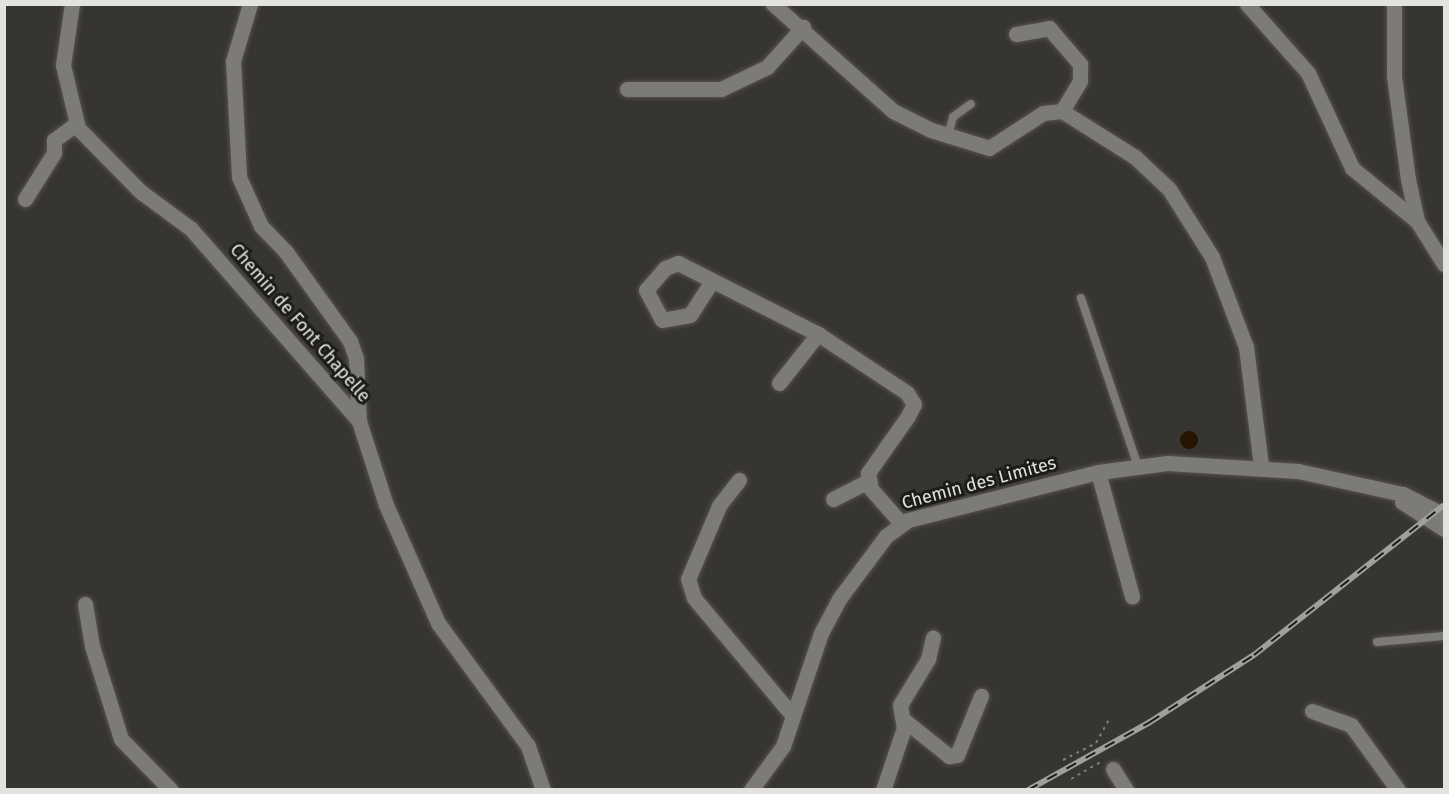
<!DOCTYPE html>
<html>
<head>
<meta charset="utf-8">
<style>
	body { margin:0 }
	#map { position:relative; width:1449px; height:794px; overflow:hidden; background:#373531; font-family:"Fira Sans",sans-serif }
	div>[style] { position:absolute }
	.water>* { inset:0; background:#251400 }
	.round { border-radius:50% }
	.path>* { height:2px; margin-top:-1px; transform-origin:0; background:repeating-linear-gradient(90deg,#7e7d79 0 3px,transparent 0 7.5px) }
	.roads { filter:drop-shadow(0 0 2px #555350) drop-shadow(0 0 2px #555350) }
	.lane>* { height:8px; margin:-4px; padding:0 4px; transform-origin:4px; border-radius:4px; background:#7d7b77 }
	.street>* { height:15px; margin:-7.5px; padding:0 7.5px; transform-origin:7.5px; border-radius:7.5px; background:#7d7b77 }
	.secondary>* { height:15px; margin:-7.5px; padding:0 7.5px; transform-origin:7.5px; border-radius:7.5px; background:#7d7b77 }
	.rail>* { height:6px; margin-top:-3px; transform-origin:0; background:repeating-linear-gradient(90deg,#1d1c1b 0 11px,#a09f9b 0 22px); box-sizing:border-box; border-block:2px solid #a09f9b }
	span { translate:-50% -50%; white-space:nowrap; text-align:center; line-height:1.15; -webkit-text-stroke:6px #1d1c1b; paint-order:stroke }
	.street-label { font-size:18px; color:#e3e2df }
	.frame { position:absolute; inset:0; border:6px solid #e3e2df; pointer-events:none }
</style>
</head>
<body>
<div id="map">
	<div class="water">
		<div class="round" style="left:1180px;top:431px;width:18px;height:18px"></div>
	</div>
	<div class="path">
		<div style="left:1063px;top:760px;width:37px;rotate:-27deg"></div>
		<div style="left:1096px;top:743px;width:26px;rotate:-61deg"></div>
		<div style="left:1071px;top:779px;width:36px;rotate:-30deg"></div>
	</div>
	<div class="roads">
		<div class="lane">
			<div style="left:948px;top:135px;width:19px;rotate:-74deg"></div>
			<div style="left:953px;top:117px;width:22px;rotate:-36deg"></div>
			<div style="left:1081px;top:298px;width:177px;rotate:71.3deg"></div>
			<div style="left:1377px;top:642px;width:67px;rotate:-5.1deg"></div>
		</div>
		<div class="street">
			<div style="left:72px;top:4px;width:62px;rotate:98.4deg"></div>
			<div style="left:63px;top:65px;width:65px;rotate:76.6deg"></div>
			<div style="left:78px;top:128px;width:90px;rotate:45.5deg"></div>
			<div style="left:141px;top:192px;width:62px;rotate:36.5deg"></div>
			<div style="left:191px;top:229px;width:255px;rotate:48.8deg"></div>
			<div style="left:359px;top:421px;width:88px;rotate:72.2deg"></div>
			<div style="left:386px;top:505px;width:129px;rotate:66.2deg"></div>
			<div style="left:438px;top:623px;width:152px;rotate:53.8deg"></div>
			<div style="left:528px;top:746px;width:46px;rotate:71.2deg"></div>
			<div style="left:250px;top:4px;width:59px;rotate:106.6deg"></div>
			<div style="left:233px;top:61px;width:116px;rotate:87deg"></div>
			<div style="left:239px;top:177px;width:54px;rotate:65.8deg"></div>
			<div style="left:261px;top:226px;width:36px;rotate:46deg"></div>
			<div style="left:286px;top:252px;width:110px;rotate:54.3deg"></div>
			<div style="left:350px;top:341px;width:18px;rotate:71deg"></div>
			<div style="left:356px;top:358px;width:63px;rotate:87.3deg"></div>
			<div style="left:773px;top:4px;width:161px;rotate:41.7deg"></div>
			<div style="left:893px;top:111px;width:42px;rotate:26.6deg"></div>
			<div style="left:931px;top:130px;width:61px;rotate:17.2deg"></div>
			<div style="left:989px;top:148px;width:64px;rotate:-32.9deg"></div>
			<div style="left:1043px;top:113px;width:19px;rotate:-6deg"></div>
			<div style="left:1062px;top:111px;width:86px;rotate:32.2deg"></div>
			<div style="left:1135px;top:157px;width:47px;rotate:43.3deg"></div>
			<div style="left:1169px;top:189px;width:80px;rotate:57.7deg"></div>
			<div style="left:1212px;top:257px;width:96px;rotate:69.3deg"></div>
			<div style="left:1246px;top:347px;width:120px;rotate:82.8deg"></div>
			<div style="left:1247px;top:4px;width:92px;rotate:48.5deg"></div>
			<div style="left:1308px;top:73px;width:105px;rotate:65.1deg"></div>
			<div style="left:1352px;top:168px;width:84px;rotate:39.2deg"></div>
			<div style="left:1394px;top:4px;width:72px;rotate:90deg"></div>
			<div style="left:1394px;top:76px;width:104px;rotate:82.3deg"></div>
			<div style="left:1408px;top:179px;width:43px;rotate:77.9deg"></div>
			<div style="left:1417px;top:221px;width:51px;rotate:57.9deg"></div>
			<div style="left:1016px;top:34px;width:34px;rotate:-10deg"></div>
			<div style="left:1049px;top:28px;width:48px;rotate:49.3deg"></div>
			<div style="left:1080px;top:64px;width:17px;rotate:90deg"></div>
			<div style="left:1080px;top:81px;width:35px;rotate:121deg"></div>
			<div style="left:627px;top:89px;width:94px"></div>
			<div style="left:721px;top:89px;width:51px;rotate:-25.6deg"></div>
			<div style="left:767px;top:67px;width:54px;rotate:-48deg"></div>
			<div style="left:25px;top:199px;width:54px;rotate:-57.8deg"></div>
			<div style="left:54px;top:153px;width:13px;rotate:-90deg"></div>
			<div style="left:54px;top:140px;width:27px;rotate:-36deg"></div>
			<div style="left:712px;top:281px;width:40px;rotate:122.9deg"></div>
			<div style="left:690px;top:315px;width:28px;rotate:170deg"></div>
			<div style="left:662px;top:320px;width:34px;rotate:-118deg"></div>
			<div style="left:646px;top:290px;width:29px;rotate:-49deg"></div>
			<div style="left:665px;top:268px;width:14px;rotate:-21deg"></div>
			<div style="left:678px;top:263px;width:157px;rotate:26.9deg"></div>
			<div style="left:818px;top:334px;width:107px;rotate:33.5deg"></div>
			<div style="left:907px;top:393px;width:13px;rotate:58deg"></div>
			<div style="left:914px;top:404px;width:13px;rotate:117deg"></div>
			<div style="left:908px;top:416px;width:70px;rotate:125.1deg"></div>
			<div style="left:868px;top:473px;width:16px;rotate:79deg"></div>
			<div style="left:871px;top:489px;width:45px;rotate:48.6deg"></div>
			<div style="left:779px;top:383px;width:63px;rotate:-51.5deg"></div>
			<div style="left:1098px;top:472px;width:129px;rotate:74.7deg"></div>
			<div style="left:739px;top:480px;width:33px;rotate:128deg"></div>
			<div style="left:719px;top:506px;width:79px;rotate:113deg"></div>
			<div style="left:688px;top:579px;width:20px;rotate:72deg"></div>
			<div style="left:694px;top:598px;width:154px;rotate:50deg"></div>
			<div style="left:833px;top:499px;width:39px;rotate:-27deg"></div>
			<div style="left:85px;top:604px;width:43px;rotate:80.5deg"></div>
			<div style="left:92px;top:646px;width:97px;rotate:72.7deg"></div>
			<div style="left:121px;top:739px;width:71px;rotate:45.6deg"></div>
			<div style="left:1312px;top:711px;width:41px;rotate:19.7deg"></div>
			<div style="left:1351px;top:725px;width:80px;rotate:54.1deg"></div>
			<div style="left:904px;top:720px;width:58px;rotate:38.7deg"></div>
			<div style="left:949px;top:756px;width:8px;rotate:-7deg"></div>
			<div style="left:957px;top:755px;width:64px;rotate:-67.9deg"></div>
			<div style="left:1113px;top:769px;width:25px;rotate:58deg"></div>
			<div style="left:883px;top:790px;width:65px;rotate:-71.3deg"></div>
			<div style="left:904px;top:728px;width:23px;rotate:-100deg"></div>
			<div style="left:900px;top:705px;width:54px;rotate:-58.7deg"></div>
			<div style="left:928px;top:659px;width:22px;rotate:-77deg"></div>
		</div>
		<div class="secondary">
			<div style="left:1402px;top:502px;width:50px;rotate:32.7deg"></div>
			<div style="left:751px;top:790px;width:54px;rotate:-54deg"></div>
			<div style="left:783px;top:746px;width:119px;rotate:-71.4deg"></div>
			<div style="left:821px;top:633px;width:38px;rotate:-62deg"></div>
			<div style="left:839px;top:599px;width:79px;rotate:-53.3deg"></div>
			<div style="left:886px;top:536px;width:27px;rotate:-36deg"></div>
			<div style="left:908px;top:520px;width:196px;rotate:-14.2deg"></div>
			<div style="left:1098px;top:472px;width:70px;rotate:-7.4deg"></div>
			<div style="left:1167px;top:463px;width:131px;rotate:3.5deg"></div>
			<div style="left:1298px;top:471px;width:107px;rotate:12.4deg"></div>
			<div style="left:1403px;top:494px;width:46px;rotate:27.1deg"></div>
		</div>
	</div>
	<div class="rail">
		<div style="left:1028px;top:790px;width:140px;rotate:-29.1deg"></div>
		<div style="left:1150px;top:722px;width:124px;rotate:-32.8deg"></div>
		<div style="left:1254px;top:655px;width:242px;rotate:-38.3deg"></div>
	</div>
	<div class="street-label">
		<span style="left:300px;top:323px;rotate:49deg">Chemin de Font Chapelle</span>
		<span style="left:979px;top:483px;rotate:-15deg">Chemin des Limites</span>
	</div>
	<div class="frame"></div>
</div>
</body>
</html>
